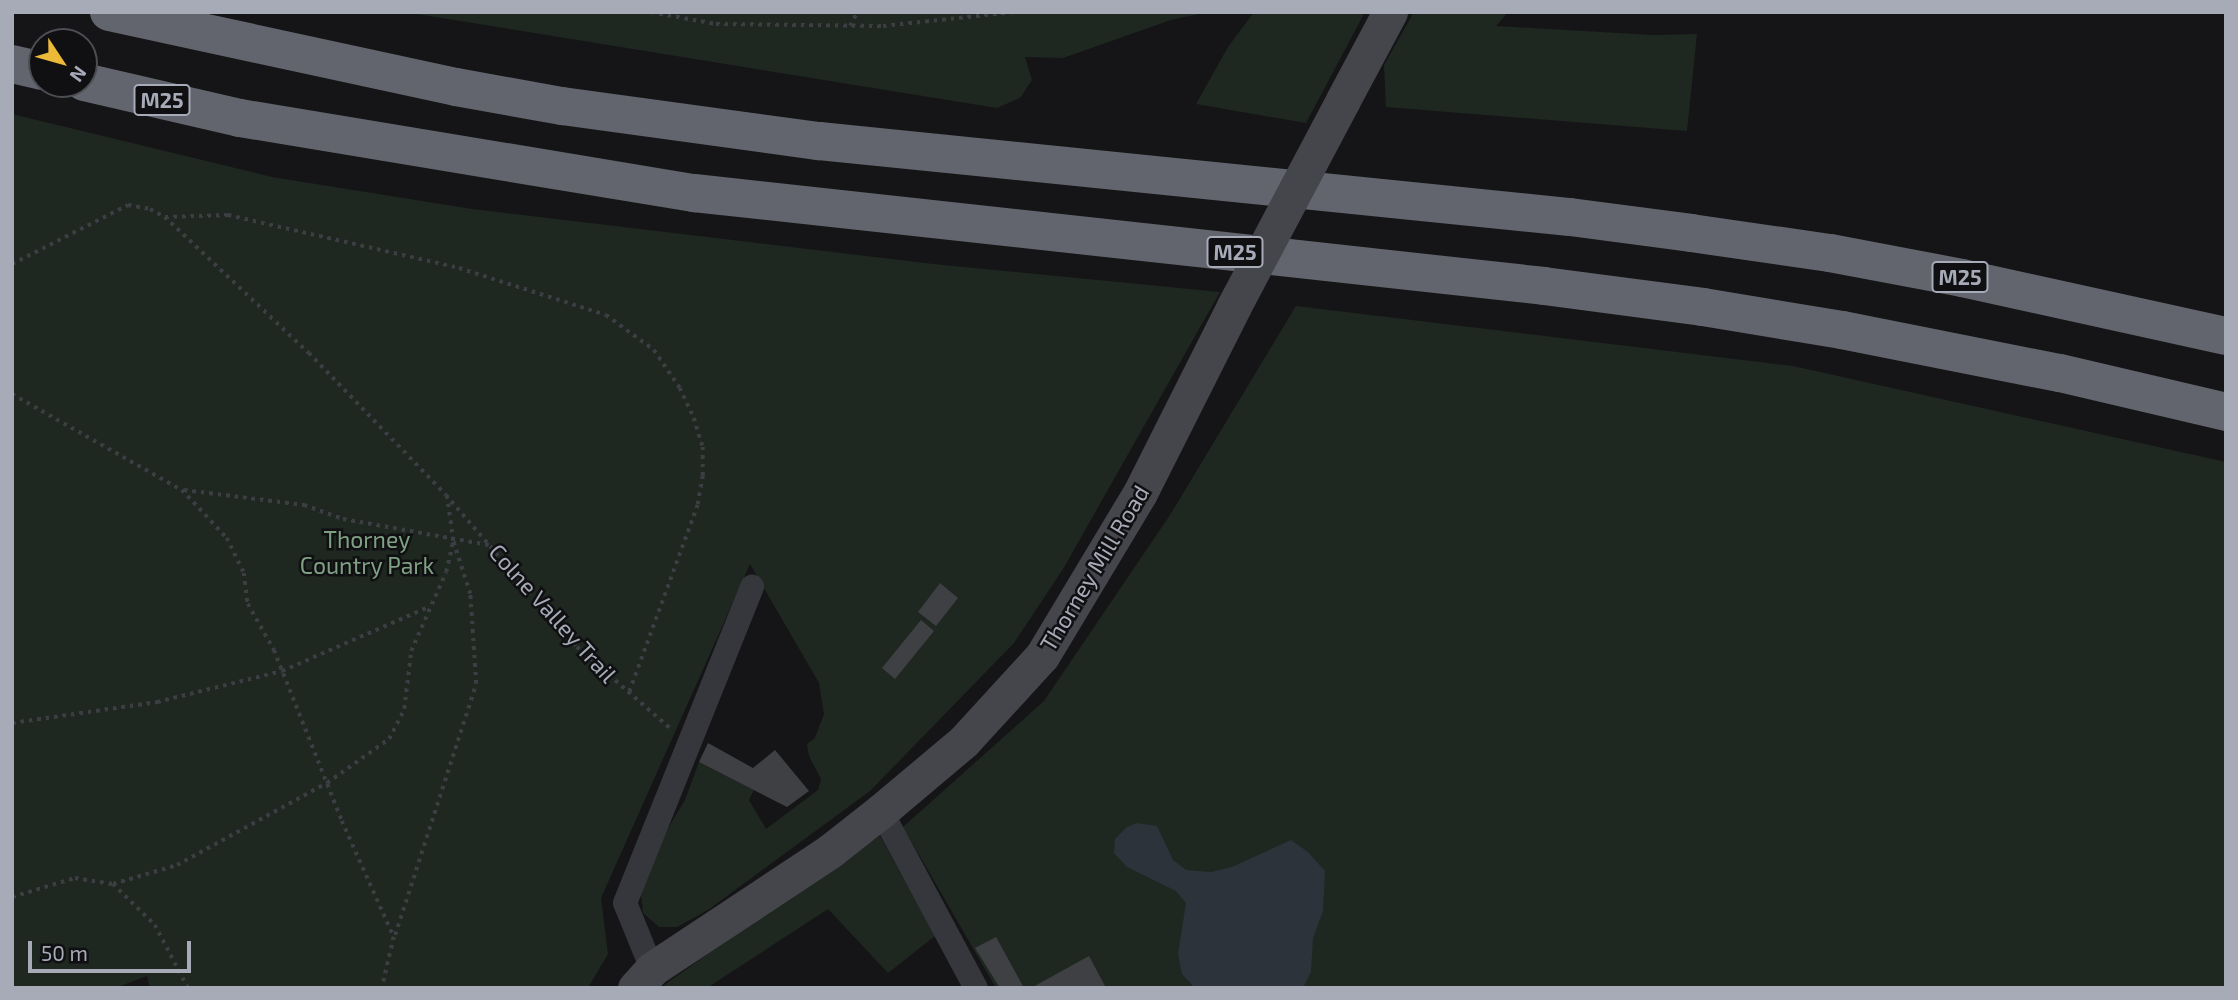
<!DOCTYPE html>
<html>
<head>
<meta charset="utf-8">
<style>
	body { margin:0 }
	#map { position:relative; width:2238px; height:1000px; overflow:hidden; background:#151517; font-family:"Exo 2",sans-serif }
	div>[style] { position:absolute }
	.green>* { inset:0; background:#1f2721 }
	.water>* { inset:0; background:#2c333a }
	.building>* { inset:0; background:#3f4044 }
	.path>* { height:3.5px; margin-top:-1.75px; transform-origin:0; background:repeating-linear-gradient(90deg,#3c3e43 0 3.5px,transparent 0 8.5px) }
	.street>* { height:24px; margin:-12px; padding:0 12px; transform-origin:12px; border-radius:12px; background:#36373c }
	.secondary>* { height:35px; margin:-17.5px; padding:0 17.5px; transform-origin:17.5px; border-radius:17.5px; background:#44464c }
	.highway>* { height:38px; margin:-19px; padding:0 19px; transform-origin:19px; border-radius:19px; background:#62656d }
	.secondary-bridge>* { height:35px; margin:-17.5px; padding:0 17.5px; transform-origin:17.5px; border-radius:17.5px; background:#44464c }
	span { translate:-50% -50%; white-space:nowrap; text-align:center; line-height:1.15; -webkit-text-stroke:5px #101012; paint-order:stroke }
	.shield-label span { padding:2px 5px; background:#101012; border:2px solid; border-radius:5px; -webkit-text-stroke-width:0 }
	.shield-label { font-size:21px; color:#a7abb7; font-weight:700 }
	.park-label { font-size:23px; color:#7fa183 }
	.street-label { font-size:23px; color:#a7abb7 }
	.frame { position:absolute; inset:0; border:14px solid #a7abb7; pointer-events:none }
	.north { position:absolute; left:28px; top:28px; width:70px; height:70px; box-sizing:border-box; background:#101012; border:2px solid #4c4e54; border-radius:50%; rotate:126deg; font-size:19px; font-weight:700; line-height:28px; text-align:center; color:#a7abb7 }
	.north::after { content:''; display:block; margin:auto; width:24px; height:32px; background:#ecb938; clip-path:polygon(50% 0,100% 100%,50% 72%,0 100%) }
	.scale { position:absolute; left:28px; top:941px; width:163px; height:32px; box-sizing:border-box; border:4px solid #a7abb7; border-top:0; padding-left:9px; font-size:21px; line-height:24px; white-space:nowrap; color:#a7abb7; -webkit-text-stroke:5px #101012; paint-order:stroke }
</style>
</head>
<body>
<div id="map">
	<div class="green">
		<div style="clip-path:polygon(405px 12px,1208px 12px,1171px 20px,1063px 58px,1025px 57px,1032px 80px,1020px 98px,997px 108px)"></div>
		<div style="clip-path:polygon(1254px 12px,1365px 12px,1306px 123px,1196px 104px,1228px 47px)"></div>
		<div style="clip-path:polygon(1414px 12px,1508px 12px,1496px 26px,1652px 35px,1697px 34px,1687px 131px,1386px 107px,1384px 65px)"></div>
		<div style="clip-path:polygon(12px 114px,272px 177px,472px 209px,933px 264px,1220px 292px,1063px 569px,1014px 643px,870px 791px,708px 910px,677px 927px,659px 927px,643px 913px,641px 895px,645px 875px,652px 855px,685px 800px,699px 762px,754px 790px,749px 800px,766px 829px,818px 790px,821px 779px,809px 756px,807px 744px,815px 738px,824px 714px,819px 683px,750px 564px,601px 898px,608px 954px,588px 988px,150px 988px,147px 976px,115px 988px,12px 988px)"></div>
		<div style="clip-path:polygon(1296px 306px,1793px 366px,2226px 462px,2226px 988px,996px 988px,903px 827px,1044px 701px,1170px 515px)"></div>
		<div style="clip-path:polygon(880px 836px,935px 936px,888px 973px,828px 909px,707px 988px,660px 988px,808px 883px)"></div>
	</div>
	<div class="water">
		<div style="clip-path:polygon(1137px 823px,1157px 826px,1173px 860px,1186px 870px,1211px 872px,1232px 867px,1291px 840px,1308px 852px,1325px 871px,1323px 911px,1313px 938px,1311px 972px,1303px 988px,1195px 988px,1182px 974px,1178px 954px,1186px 903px,1176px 891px,1127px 867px,1114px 853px,1115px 839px,1127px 827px)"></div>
	</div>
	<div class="building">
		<div style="clip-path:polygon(940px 583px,958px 598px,936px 626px,918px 612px)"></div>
		<div style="clip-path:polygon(921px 620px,934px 631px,895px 679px,882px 668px)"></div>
		<div style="clip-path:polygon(708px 743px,753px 768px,775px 750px,809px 791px,787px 807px,699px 762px)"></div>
		<div style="clip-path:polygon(996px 937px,1024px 988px,1000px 988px,975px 948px)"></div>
		<div style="clip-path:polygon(1089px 956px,1106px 988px,1031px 988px)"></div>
	</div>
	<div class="path">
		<div style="left:651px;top:12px;width:66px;rotate:10.5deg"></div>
		<div style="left:716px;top:24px;width:167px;rotate:0.7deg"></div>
		<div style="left:883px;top:26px;width:132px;rotate:-6.1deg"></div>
		<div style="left:850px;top:26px;width:16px;rotate:-63deg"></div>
		<div style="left:165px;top:217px;width:63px;rotate:-1.8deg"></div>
		<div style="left:228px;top:215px;width:237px;rotate:12.9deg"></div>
		<div style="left:459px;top:268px;width:154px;rotate:17.7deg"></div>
		<div style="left:606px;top:315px;width:59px;rotate:36.1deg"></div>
		<div style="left:654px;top:350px;width:46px;rotate:55.6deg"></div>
		<div style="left:680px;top:388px;width:33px;rotate:65deg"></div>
		<div style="left:694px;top:418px;width:30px;rotate:73deg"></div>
		<div style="left:703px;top:447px;width:29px;rotate:90deg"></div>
		<div style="left:703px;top:476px;width:29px;rotate:100deg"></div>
		<div style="left:698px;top:505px;width:201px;rotate:110.1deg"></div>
		<div style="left:12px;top:264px;width:130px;rotate:-27deg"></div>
		<div style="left:128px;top:205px;width:22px;rotate:10deg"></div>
		<div style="left:150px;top:209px;width:17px;rotate:28deg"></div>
		<div style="left:165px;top:217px;width:198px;rotate:43.4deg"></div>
		<div style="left:309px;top:353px;width:197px;rotate:46deg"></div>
		<div style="left:446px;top:495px;width:201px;rotate:49.2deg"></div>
		<div style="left:577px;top:647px;width:125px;rotate:41.1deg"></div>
		<div style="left:12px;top:394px;width:195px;rotate:29.5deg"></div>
		<div style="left:182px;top:490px;width:66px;rotate:46.8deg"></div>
		<div style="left:227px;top:538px;width:39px;rotate:64deg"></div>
		<div style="left:244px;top:573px;width:31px;rotate:83deg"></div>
		<div style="left:248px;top:604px;width:53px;rotate:60.5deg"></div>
		<div style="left:274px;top:650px;width:184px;rotate:68.3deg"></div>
		<div style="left:342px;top:821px;width:127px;rotate:65.9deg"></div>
		<div style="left:394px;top:937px;width:52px;rotate:103.2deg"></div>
		<div style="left:184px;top:490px;width:121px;rotate:7.1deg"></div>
		<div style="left:304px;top:505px;width:41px;rotate:19.7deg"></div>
		<div style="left:343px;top:519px;width:148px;rotate:10.1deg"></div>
		<div style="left:12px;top:723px;width:147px;rotate:-8.2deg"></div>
		<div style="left:157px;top:702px;width:129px;rotate:-13.9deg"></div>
		<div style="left:282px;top:671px;width:157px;rotate:-23.6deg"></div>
		<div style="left:113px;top:884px;width:67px;rotate:-16.5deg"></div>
		<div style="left:177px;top:865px;width:171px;rotate:-28.7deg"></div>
		<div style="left:327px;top:783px;width:76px;rotate:-35.4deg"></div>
		<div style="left:389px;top:739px;width:34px;rotate:-63deg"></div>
		<div style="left:404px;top:709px;width:58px;rotate:-83.1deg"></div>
		<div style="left:411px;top:651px;width:86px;rotate:-66.1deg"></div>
		<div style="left:446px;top:572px;width:32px;rotate:-77deg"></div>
		<div style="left:12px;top:897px;width:66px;rotate:-16.8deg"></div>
		<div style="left:75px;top:878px;width:38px;rotate:9deg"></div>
		<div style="left:113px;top:884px;width:59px;rotate:44.3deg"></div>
		<div style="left:155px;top:925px;width:71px;rotate:62.4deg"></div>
		<div style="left:395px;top:935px;width:264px;rotate:-72.1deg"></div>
		<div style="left:476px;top:684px;width:90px;rotate:-93.8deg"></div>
		<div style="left:470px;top:594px;width:56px;rotate:-107.8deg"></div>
		<div style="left:453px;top:541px;width:44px;rotate:-97.8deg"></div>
	</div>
	<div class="street">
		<div style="left:881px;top:811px;width:201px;rotate:61.8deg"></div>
		<div style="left:652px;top:969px;width:71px;rotate:-112.2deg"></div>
		<div style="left:625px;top:903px;width:341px;rotate:-68.1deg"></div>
	</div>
	<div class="secondary">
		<div style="left:1343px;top:100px;width:100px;rotate:-61.9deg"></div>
		<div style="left:635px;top:988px;width:25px;rotate:-48deg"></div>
		<div style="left:652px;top:969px;width:214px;rotate:-33.5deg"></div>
		<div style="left:830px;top:851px;width:65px;rotate:-38.1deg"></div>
		<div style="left:881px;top:811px;width:109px;rotate:-40.1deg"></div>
		<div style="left:964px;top:741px;width:115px;rotate:-47.5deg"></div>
		<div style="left:1042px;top:656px;width:190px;rotate:-59deg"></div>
		<div style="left:1140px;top:493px;width:209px;rotate:-63.3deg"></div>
	</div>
	<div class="highway">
		<div style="left:109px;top:12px;width:355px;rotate:12.2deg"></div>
		<div style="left:456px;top:87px;width:108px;rotate:10.2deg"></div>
		<div style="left:562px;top:106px;width:259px;rotate:7.8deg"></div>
		<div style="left:819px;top:141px;width:755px;rotate:5.78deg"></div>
		<div style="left:1570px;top:217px;width:122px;rotate:7.5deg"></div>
		<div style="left:1691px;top:233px;width:140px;rotate:8.2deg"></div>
		<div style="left:1830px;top:253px;width:134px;rotate:10.7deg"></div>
		<div style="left:1962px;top:278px;width:270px;rotate:12.4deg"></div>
		<div style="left:12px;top:64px;width:31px;rotate:13deg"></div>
		<div style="left:84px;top:82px;width:160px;rotate:13deg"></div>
		<div style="left:240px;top:118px;width:460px;rotate:9.4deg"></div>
		<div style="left:694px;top:193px;width:855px;rotate:6.24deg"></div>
		<div style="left:1544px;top:286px;width:160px;rotate:7.5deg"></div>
		<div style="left:1703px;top:307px;width:141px;rotate:9.4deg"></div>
		<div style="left:1842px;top:330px;width:222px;rotate:11.2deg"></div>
		<div style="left:2060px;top:373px;width:171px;rotate:13.2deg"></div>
	</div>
	<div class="secondary-bridge">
		<div style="left:1234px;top:306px;width:233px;rotate:-62.1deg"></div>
	</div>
	<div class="shield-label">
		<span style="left:162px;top:100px">M25</span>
		<span style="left:1235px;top:252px">M25</span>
		<span style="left:1960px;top:277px">M25</span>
	</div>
	<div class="park-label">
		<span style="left:367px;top:552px">Thorney<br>Country Park</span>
	</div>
	<div class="street-label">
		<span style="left:1094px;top:568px;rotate:-59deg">Thorney Mill Road</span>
		<span style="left:553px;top:613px;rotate:48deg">Colne Valley Trail</span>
	</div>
	<div class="frame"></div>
	<div class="north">N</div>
	<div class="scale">50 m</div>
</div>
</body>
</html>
